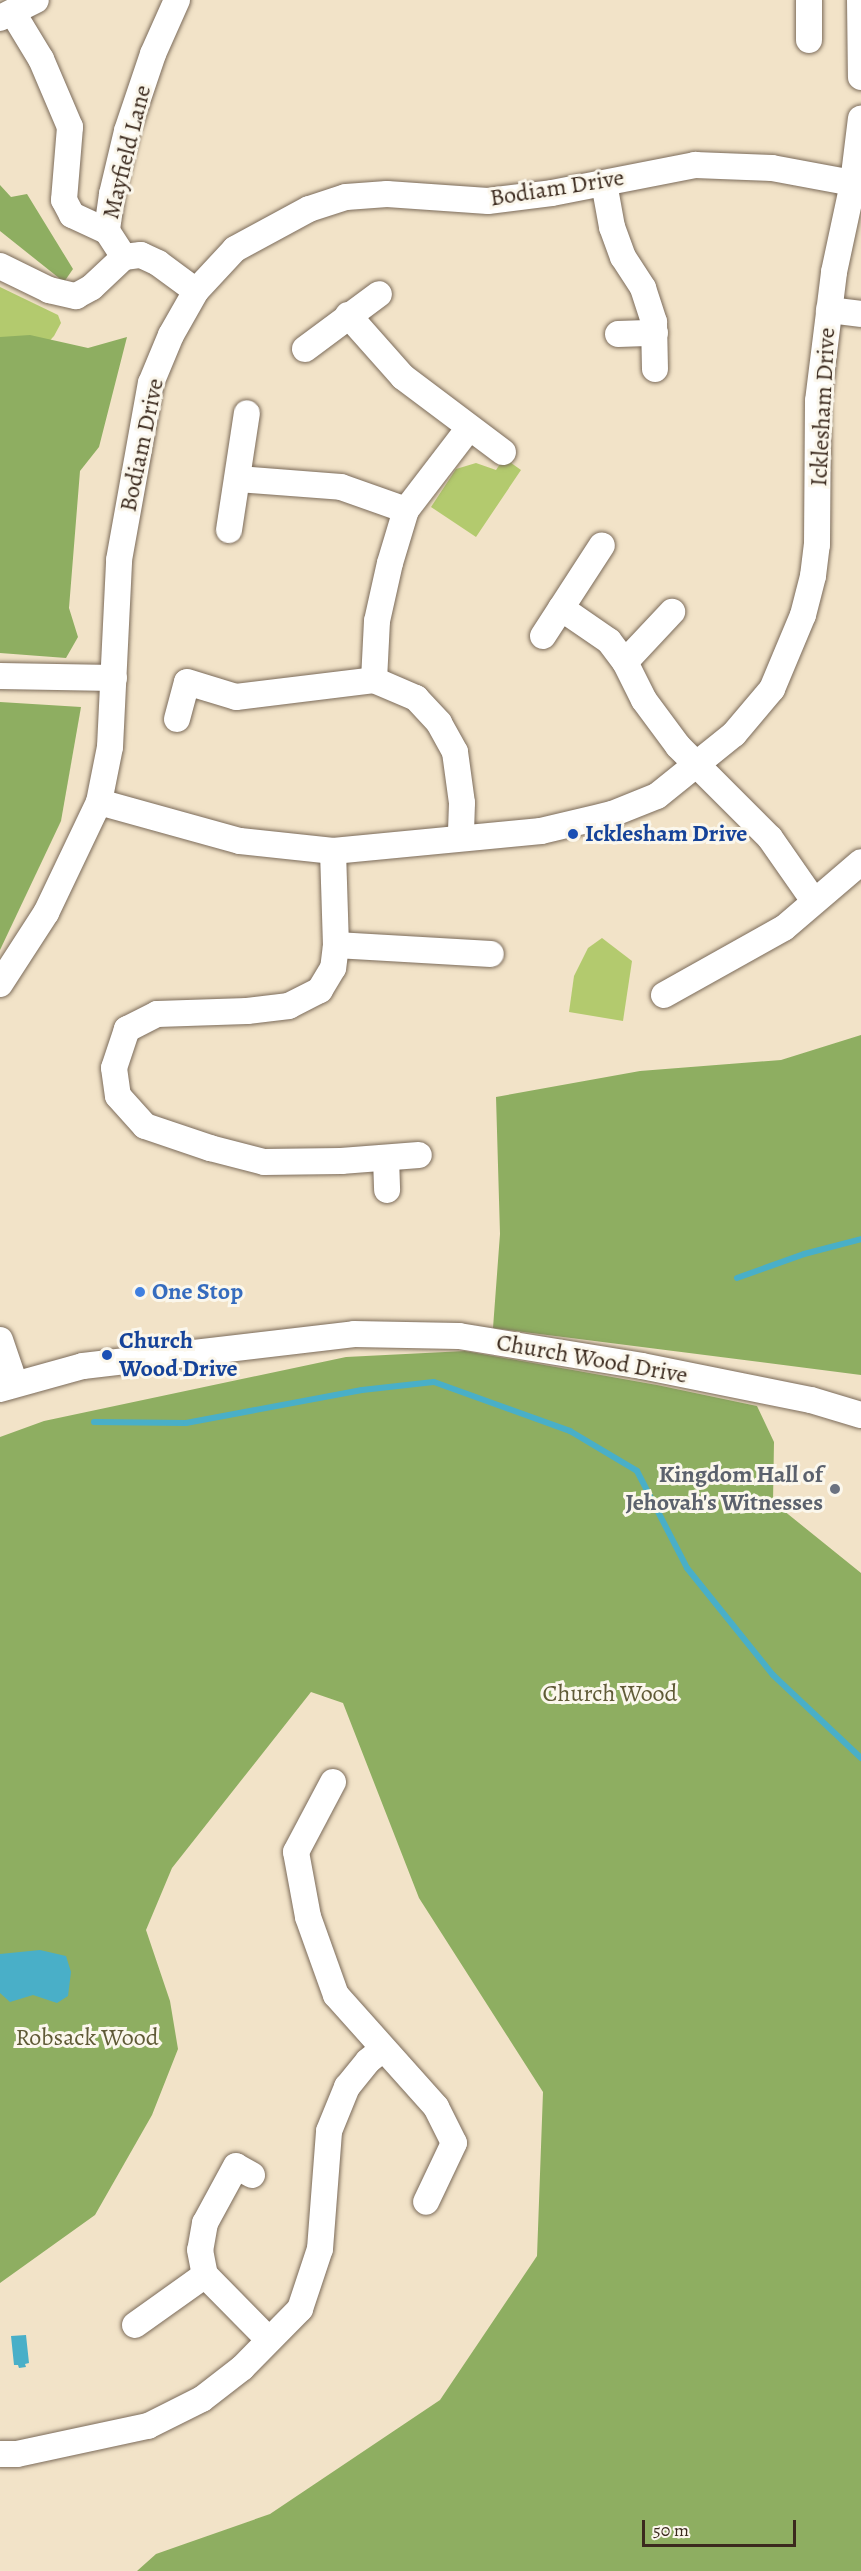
<!DOCTYPE html>
<html>
<head>
<meta charset="utf-8">
<style>
	body { margin:0 }
	#map { position:relative; width:861px; height:2571px; overflow:hidden; background:#f2e3c8; font-family:Alegreya,serif }
	div>[style] { position:absolute }
	.green>* { inset:0; background:#b3ca6e }
	.forest>* { inset:0; background:#8eae61 }
	.water>* { inset:0; background:#49afc8 }
	.stream>* { height:6px; margin:-3px; padding:0 3px; transform-origin:3px; border-radius:3px; background:#49afc8 }
	.roads { filter:drop-shadow(0 0 2px #7b6b5a) drop-shadow(0 0 2px #7b6b5a) }
	.minor>* { height:26px; margin:-13px; padding:0 13px; transform-origin:13px; border-radius:13px; background:#fff }
	.dots>* { width:16px; height:16px; translate:-50% -50%; box-sizing:border-box; border:3px solid #fbf7ec; border-radius:50% }
	span { translate:-50% -50%; white-space:nowrap; text-align:center; line-height:1.15; -webkit-text-stroke:6px #fbf7ec; paint-order:stroke }
	.street-label { font-size:24px; color:#3b2a1e }
	.transit-label { font-size:24px; color:#164399; font-weight:700 }
	.left { translate:0 -50%; text-align:left }
	.shop-label { font-size:24px; color:#366cbe; font-weight:700 }
	.worship-label { font-size:24px; color:#5b616d; font-weight:700 }
	.right { translate:-100% -50%; text-align:right }
	.park-label { font-size:24px; color:#5f5a36 }
	.scale { position:absolute; left:642px; top:2520px; width:154px; height:27px; box-sizing:border-box; border:3px solid #3b2a1e; border-top:0; padding-left:8px; font-size:18px; line-height:21px; white-space:nowrap; color:#3b2a1e; -webkit-text-stroke:4px #fbf7ec; paint-order:stroke }
</style>
</head>
<body>
<div id="map">
	<div class="green">
		<div style="clip-path:polygon(0 287px,58px 315px,61px 323px,54px 336px,42px 349px,0 339px)"></div>
		<div style="clip-path:polygon(504px 458px,521px 470px,476px 537px,431px 507px,456px 469px,476px 463px,496px 470px)"></div>
		<div style="clip-path:polygon(602px 938px,632px 961px,623px 1021px,569px 1012px,574px 976px,588px 948px)"></div>
	</div>
	<div class="forest">
		<div style="clip-path:polygon(0 185px,11px 197px,27px 194px,73px 269px,64px 282px,0 231px)"></div>
		<div style="clip-path:polygon(30px 335px,88px 348px,127px 337px,99px 447px,80px 471px,69px 608px,78px 637px,66px 658px,0 653px,0 337px)"></div>
		<div style="clip-path:polygon(0 702px,81px 707px,61px 821px,0 950px)"></div>
		<div style="clip-path:polygon(861px 1035px,861px 1375px,493px 1328px,500px 1234px,496px 1097px,640px 1071px,781px 1060px)"></div>
		<div style="clip-path:polygon(465px 1351px,657px 1385px,757px 1406px,774px 1442px,773px 1502px,861px 1573px,861px 2571px,137px 2571px,156px 2554px,270px 2514px,440px 2400px,537px 2256px,543px 2092px,419px 1898px,343px 1703px,311px 1692px,172px 1868px,146px 1930px,170px 2001px,178px 2049px,152px 2115px,95px 2215px,0 2283px,0 1437px,44px 1421px,346px 1357px)"></div>
	</div>
	<div class="water">
		<div style="clip-path:polygon(40px 1950px,66px 1956px,71px 1972px,68px 1996px,57px 2003px,33px 1995px,10px 2002px,0 1993px,0 1954px)"></div>
		<div style="clip-path:polygon(26px 2335px,29px 2363px,25px 2364px,26px 2367px,19px 2368px,18px 2365px,14px 2365px,11px 2336px)"></div>
	</div>
	<div class="stream">
		<div style="left:737px;top:1278px;width:71px;rotate:-19.7deg"></div>
		<div style="left:804px;top:1254px;width:59px;rotate:-14.7deg"></div>
		<div style="left:94px;top:1422px;width:92px;rotate:0.6deg"></div>
		<div style="left:186px;top:1423px;width:179px;rotate:-10.6deg"></div>
		<div style="left:362px;top:1390px;width:72px;rotate:-6.3deg"></div>
		<div style="left:434px;top:1382px;width:145px;rotate:19.8deg"></div>
		<div style="left:570px;top:1431px;width:78px;rotate:30.8deg"></div>
		<div style="left:637px;top:1471px;width:109px;rotate:62.7deg"></div>
		<div style="left:687px;top:1568px;width:137px;rotate:51.2deg"></div>
		<div style="left:773px;top:1675px;width:121px;rotate:43.3deg"></div>
	</div>
	<div class="roads">
		<div class="minor">
			<div style="left:177px;top:0;width:59px;rotate:114deg"></div>
			<div style="left:153px;top:54px;width:81px;rotate:108.7deg"></div>
			<div style="left:127px;top:131px;width:65px;rotate:103.4deg"></div>
			<div style="left:112px;top:194px;width:37px;rotate:98deg"></div>
			<div style="left:107px;top:231px;width:31px;rotate:57deg"></div>
			<div style="left:124px;top:257px;width:17px;rotate:-7deg"></div>
			<div style="left:141px;top:255px;width:19px;rotate:25deg"></div>
			<div style="left:158px;top:263px;width:47px;rotate:36.4deg"></div>
			<div style="left:860px;top:0;width:77px;rotate:89.3deg"></div>
			<div style="left:13px;top:13px;width:54px;rotate:58.7deg"></div>
			<div style="left:41px;top:59px;width:74px;rotate:66.9deg"></div>
			<div style="left:70px;top:127px;width:73px;rotate:94.7deg"></div>
			<div style="left:64px;top:200px;width:17px;rotate:62deg"></div>
			<div style="left:72px;top:215px;width:38px;rotate:25deg"></div>
			<div style="left:0;top:18px;width:40px;rotate:-26.6deg"></div>
			<div style="left:809px;top:40px;width:40px;rotate:-90deg"></div>
			<div style="left:604px;top:183px;width:45px;rotate:79.7deg"></div>
			<div style="left:612px;top:227px;width:32px;rotate:70deg"></div>
			<div style="left:623px;top:257px;width:37px;rotate:57deg"></div>
			<div style="left:643px;top:288px;width:36px;rotate:72deg"></div>
			<div style="left:654px;top:322px;width:47px;rotate:88.8deg"></div>
			<div style="left:0;top:266px;width:55px;rotate:26.1deg"></div>
			<div style="left:49px;top:290px;width:28px;rotate:13deg"></div>
			<div style="left:76px;top:296px;width:18px;rotate:-29deg"></div>
			<div style="left:92px;top:287px;width:44px;rotate:-43.2deg"></div>
			<div style="left:829px;top:310px;width:32px;rotate:7deg"></div>
			<div style="left:348px;top:315px;width:83px;rotate:48.4deg"></div>
			<div style="left:403px;top:377px;width:125px;rotate:36.9deg"></div>
			<div style="left:618px;top:334px;width:37px;rotate:-2deg"></div>
			<div style="left:305px;top:349px;width:92px;rotate:-36.6deg"></div>
			<div style="left:238px;top:479px;width:103px;rotate:4.4deg"></div>
			<div style="left:341px;top:487px;width:69px;rotate:19.5deg"></div>
			<div style="left:229px;top:530px;width:118px;rotate:-81.3deg"></div>
			<div style="left:561px;top:608px;width:58px;rotate:34.5deg"></div>
			<div style="left:609px;top:641px;width:26px;rotate:53deg"></div>
			<div style="left:625px;top:662px;width:42px;rotate:63.4deg"></div>
			<div style="left:644px;top:700px;width:57px;rotate:53.5deg"></div>
			<div style="left:678px;top:746px;width:130px;rotate:45deg"></div>
			<div style="left:770px;top:838px;width:77px;rotate:55.1deg"></div>
			<div style="left:543px;top:636px;width:108px;rotate:-57deg"></div>
			<div style="left:625px;top:662px;width:69px;rotate:-46.8deg"></div>
			<div style="left:0;top:676px;width:114px;rotate:1deg"></div>
			<div style="left:374px;top:680px;width:59px;rotate:-87.1deg"></div>
			<div style="left:377px;top:621px;width:59px;rotate:-77.4deg"></div>
			<div style="left:390px;top:563px;width:55px;rotate:-73.2deg"></div>
			<div style="left:406px;top:510px;width:103px;rotate:-52.5deg"></div>
			<div style="left:177px;top:719px;width:38px;rotate:-75deg"></div>
			<div style="left:187px;top:682px;width:51px;rotate:17deg"></div>
			<div style="left:236px;top:697px;width:139px;rotate:-7deg"></div>
			<div style="left:374px;top:680px;width:46px;rotate:23.2deg"></div>
			<div style="left:416px;top:698px;width:34px;rotate:47deg"></div>
			<div style="left:439px;top:723px;width:33px;rotate:61deg"></div>
			<div style="left:455px;top:752px;width:51px;rotate:82.2deg"></div>
			<div style="left:462px;top:803px;width:35px;rotate:92deg"></div>
			<div style="left:99px;top:802px;width:146px;rotate:15.5deg"></div>
			<div style="left:240px;top:841px;width:94px;rotate:6.1deg"></div>
			<div style="left:333px;top:851px;width:209px;rotate:-5.5deg"></div>
			<div style="left:541px;top:831px;width:73px;rotate:-13.5deg"></div>
			<div style="left:612px;top:814px;width:48px;rotate:-21.8deg"></div>
			<div style="left:657px;top:796px;width:99px;rotate:-38.8deg"></div>
			<div style="left:734px;top:734px;width:59px;rotate:-49.8deg"></div>
			<div style="left:772px;top:689px;width:80px;rotate:-67.3deg"></div>
			<div style="left:803px;top:615px;width:40px;rotate:-75.6deg"></div>
			<div style="left:813px;top:576px;width:31px;rotate:-83deg"></div>
			<div style="left:817px;top:545px;width:144px;rotate:-89.6deg"></div>
			<div style="left:818px;top:401px;width:130px;rotate:-82.9deg"></div>
			<div style="left:834px;top:272px;width:91px;rotate:-77.9deg"></div>
			<div style="left:853px;top:183px;width:65px;rotate:-83deg"></div>
			<div style="left:333px;top:851px;width:94px;rotate:88.2deg"></div>
			<div style="left:336px;top:945px;width:23px;rotate:97deg"></div>
			<div style="left:333px;top:968px;width:26px;rotate:121deg"></div>
			<div style="left:320px;top:990px;width:35px;rotate:153deg"></div>
			<div style="left:289px;top:1006px;width:42px;rotate:173.2deg"></div>
			<div style="left:247px;top:1011px;width:90px;rotate:178.1deg"></div>
			<div style="left:157px;top:1014px;width:34px;rotate:153deg"></div>
			<div style="left:127px;top:1029px;width:41px;rotate:108.4deg"></div>
			<div style="left:114px;top:1068px;width:28px;rotate:82deg"></div>
			<div style="left:118px;top:1096px;width:40px;rotate:48deg"></div>
			<div style="left:145px;top:1126px;width:69px;rotate:18.7deg"></div>
			<div style="left:210px;top:1148px;width:56px;rotate:14.5deg"></div>
			<div style="left:264px;top:1162px;width:77px;rotate:-0.7deg"></div>
			<div style="left:341px;top:1161px;width:78px;rotate:-4.4deg"></div>
			<div style="left:336px;top:945px;width:155px;rotate:3.3deg"></div>
			<div style="left:0;top:984px;width:85px;rotate:-57.1deg"></div>
			<div style="left:46px;top:913px;width:123px;rotate:-64.5deg"></div>
			<div style="left:99px;top:802px;width:56px;rotate:-78.7deg"></div>
			<div style="left:110px;top:747px;width:187px;rotate:-87.2deg"></div>
			<div style="left:119px;top:560px;width:180px;rotate:-79.8deg"></div>
			<div style="left:151px;top:383px;width:52px;rotate:-67.4deg"></div>
			<div style="left:171px;top:335px;width:51px;rotate:-60.4deg"></div>
			<div style="left:196px;top:291px;width:57px;rotate:-47.1deg"></div>
			<div style="left:235px;top:249px;width:84px;rotate:-28.4deg"></div>
			<div style="left:309px;top:209px;width:39px;rotate:-18deg"></div>
			<div style="left:346px;top:197px;width:41px;rotate:-4.2deg"></div>
			<div style="left:387px;top:194px;width:101px;rotate:4deg"></div>
			<div style="left:488px;top:201px;width:64px;rotate:-7.1deg"></div>
			<div style="left:552px;top:193px;width:146px;rotate:-11.1deg"></div>
			<div style="left:695px;top:165px;width:77px;rotate:2.2deg"></div>
			<div style="left:772px;top:168px;width:82px;rotate:10.5deg"></div>
			<div style="left:664px;top:995px;width:137px;rotate:-29.2deg"></div>
			<div style="left:784px;top:928px;width:101px;rotate:-40.6deg"></div>
			<div style="left:386px;top:1158px;width:32px;rotate:88deg"></div>
			<div style="left:0;top:1340px;width:46px;rotate:71.2deg"></div>
			<div style="left:0;top:1389px;width:86px;rotate:-15.5deg"></div>
			<div style="left:83px;top:1366px;width:273px;rotate:-6.7deg"></div>
			<div style="left:354px;top:1334px;width:105px;rotate:1.1deg"></div>
			<div style="left:459px;top:1336px;width:185px;rotate:9.3deg"></div>
			<div style="left:642px;top:1366px;width:172px;rotate:11.4deg"></div>
			<div style="left:811px;top:1400px;width:52px;rotate:16.7deg"></div>
			<div style="left:333px;top:1782px;width:79px;rotate:117.9deg"></div>
			<div style="left:296px;top:1852px;width:66px;rotate:79.5deg"></div>
			<div style="left:308px;top:1917px;width:83px;rotate:70.3deg"></div>
			<div style="left:336px;top:1995px;width:150px;rotate:48.2deg"></div>
			<div style="left:436px;top:2107px;width:40px;rotate:63.4deg"></div>
			<div style="left:454px;top:2143px;width:65px;rotate:115.4deg"></div>
			<div style="left:252px;top:2175px;width:18px;rotate:-151deg"></div>
			<div style="left:236px;top:2166px;width:65px;rotate:118.5deg"></div>
			<div style="left:205px;top:2223px;width:27px;rotate:100deg"></div>
			<div style="left:200px;top:2250px;width:25px;rotate:79deg"></div>
			<div style="left:205px;top:2275px;width:91px;rotate:45.4deg"></div>
			<div style="left:135px;top:2325px;width:86px;rotate:-35.5deg"></div>
			<div style="left:0;top:2454px;width:17px"></div>
			<div style="left:17px;top:2454px;width:134px;rotate:-12.1deg"></div>
			<div style="left:148px;top:2426px;width:60px;rotate:-26.6deg"></div>
			<div style="left:202px;top:2399px;width:51px;rotate:-37.8deg"></div>
			<div style="left:242px;top:2368px;width:83px;rotate:-45.5deg"></div>
			<div style="left:300px;top:2309px;width:63px;rotate:-71.6deg"></div>
			<div style="left:320px;top:2249px;width:118px;rotate:-85.6deg"></div>
			<div style="left:329px;top:2131px;width:48px;rotate:-67.8deg"></div>
			<div style="left:347px;top:2087px;width:33px;rotate:-51deg"></div>
			<div style="left:368px;top:2061px;width:19px;rotate:-39deg"></div>
		</div>
	</div>
	<div class="dots">
		<div style="left:573px;top:834px;background:#1a4fb4"></div>
		<div style="left:140px;top:1292px;background:#3f7fe0"></div>
		<div style="left:107px;top:1355px;background:#1a4fb4"></div>
		<div style="left:835px;top:1489px;background:#6b7280"></div>
	</div>
	<div class="street-label">
		<span style="left:127px;top:152px;rotate:-76deg">Mayfield Lane</span>
		<span style="left:557px;top:188px;rotate:-9deg">Bodiam Drive</span>
		<span style="left:823px;top:407px;rotate:-87deg">Icklesham Drive</span>
		<span style="left:142px;top:445px;rotate:-78deg">Bodiam Drive</span>
		<span style="left:592px;top:1359px;rotate:10deg">Church Wood Drive</span>
	</div>
	<div class="transit-label">
		<span class="left" style="left:585px;top:834px">Icklesham Drive</span>
		<span class="left" style="left:119px;top:1355px">Church<br>Wood Drive</span>
	</div>
	<div class="shop-label">
		<span class="left" style="left:152px;top:1292px">One Stop</span>
	</div>
	<div class="worship-label">
		<span class="right" style="left:823px;top:1489px">Kingdom Hall of<br>Jehovah's Witnesses</span>
	</div>
	<div class="park-label">
		<span style="left:610px;top:1694px">Church Wood</span>
		<span style="left:87px;top:2038px">Robsack Wood</span>
	</div>
	<div class="scale">50 m</div>
</div>
</body>
</html>
